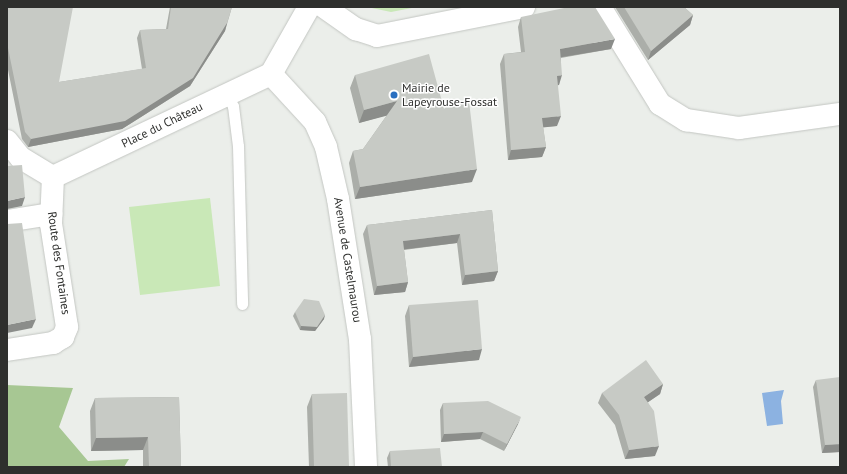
<!DOCTYPE html>
<html>
<head>
<meta charset="utf-8">
<style>
	body { margin:0 }
	#map { position:relative; width:847px; height:474px; overflow:hidden; background:#ebeeea; font-family:"PT Sans",sans-serif }
	div>[style] { position:absolute }
	.green>* { inset:0; background:#c9e8b7 }
	.forest>* { inset:0; background:#a7c793 }
	.water>* { inset:0; background:#8cb2e1 }
	.roads { filter:drop-shadow(0 0 1px #c3c6c2) drop-shadow(0 0 1px #c3c6c2) }
	.service>* { height:11px; margin:-5.5px; padding:0 5.5px; transform-origin:5.5px; border-radius:5.5px; background:#fff }
	.minor>* { height:22px; margin:-11px; padding:0 11px; transform-origin:11px; border-radius:11px; background:#fff }
	.tertiary>* { height:22px; margin:-11px; padding:0 11px; transform-origin:11px; border-radius:11px; background:#fff }
	.wall>* { inset:0; background:#abaea9 }
	.shaded-wall>* { inset:0; background:#8b8d8a }
	.building>* { inset:0; background:#c7cac5 }
	.dots>* { width:11px; height:11px; translate:-50% -50%; box-sizing:border-box; border:2px solid #fff; border-radius:50% }
	span { translate:-50% -50%; white-space:nowrap; text-align:center; line-height:1.15; -webkit-text-stroke:3px #fff; paint-order:stroke }
	.poi-label { font-size:12px; color:#2e2f2d }
	.left { translate:0 -50%; text-align:left }
	.street-label { font-size:12px; color:#2e2f2d }
	.frame { position:absolute; inset:0; border:8px solid #2e2f2d; pointer-events:none }
</style>
</head>
<body>
<div id="map">
	<div class="green">
		<div style="clip-path:polygon(367px 7px,417px 7px,391px 12px)"></div>
		<div style="clip-path:polygon(210px 198px,220px 286px,140px 295px,129px 207px)"></div>
	</div>
	<div class="forest">
		<div style="clip-path:polygon(7px 385px,73px 388px,59px 427px,88px 461px,129px 459px,124px 467px,7px 467px)"></div>
	</div>
	<div class="water">
		<div style="clip-path:polygon(784px 390px,781px 401px,783px 424px,767px 426px,762px 393px)"></div>
	</div>
	<div class="roads">
		<div class="service">
			<div style="left:226px;top:93px;width:15px;rotate:62deg"></div>
			<div style="left:233px;top:106px;width:40px;rotate:82.9deg"></div>
			<div style="left:238px;top:146px;width:158px;rotate:88.5deg"></div>
		</div>
		<div class="minor">
			<div style="left:324px;top:7px;width:39px;rotate:35deg"></div>
			<div style="left:356px;top:29px;width:22px;rotate:18deg"></div>
			<div style="left:377px;top:36px;width:150px;rotate:-11.2deg"></div>
			<div style="left:600px;top:7px;width:114px;rotate:58.3deg"></div>
			<div style="left:660px;top:104px;width:31px;rotate:32deg"></div>
			<div style="left:686px;top:120px;width:54px;rotate:8.6deg"></div>
			<div style="left:739px;top:128px;width:102px;rotate:-7.9deg"></div>
			<div style="left:7px;top:141px;width:22px;rotate:51deg"></div>
			<div style="left:21px;top:158px;width:37px;rotate:31deg"></div>
			<div style="left:7px;top:221px;width:45px;rotate:-9deg"></div>
		</div>
		<div class="tertiary">
			<div style="left:271px;top:74px;width:65px;rotate:47.5deg"></div>
			<div style="left:315px;top:122px;width:27px;rotate:66deg"></div>
			<div style="left:326px;top:147px;width:53px;rotate:77deg"></div>
			<div style="left:338px;top:199px;width:142px;rotate:81.1deg"></div>
			<div style="left:360px;top:339px;width:128px;rotate:87.3deg"></div>
			<div style="left:271px;top:74px;width:77px;rotate:-60.4deg"></div>
			<div style="left:7px;top:350px;width:47px;rotate:-8.7deg"></div>
			<div style="left:53px;top:343px;width:12px;rotate:-31deg"></div>
			<div style="left:63px;top:337px;width:11px;rotate:-68deg"></div>
			<div style="left:67px;top:327px;width:104px;rotate:-98.8deg"></div>
			<div style="left:51px;top:224px;width:47px;rotate:-87.6deg"></div>
			<div style="left:53px;top:177px;width:241px;rotate:-25.3deg"></div>
		</div>
	</div>
	<div class="wall">
		<div style="clip-path:polygon(7px 7px,59px 82px,142px 69px,137px 38px,140px 30px,166px 29px,170px 7px,232px 7px,225px 31px,190px 86px,122px 129px,28px 147px,22px 139px,7px 65px)"></div>
		<div style="clip-path:polygon(615px 7px,688px 7px,685px 8px,693px 15px,690px 25px,648px 60px)"></div>
		<div style="clip-path:polygon(521px 17px,611px 49px,561px 58px,559px 85px,558px 85px,557px 126px,543px 127px,546px 147px,542px 157px,508px 160px,500px 64px,504px 54px,521px 52px,518px 27px)"></div>
		<div style="clip-path:polygon(355px 75px,444px 109px,472px 182px,355px 199px,349px 163px,353px 151px,363px 149px,387px 115px,359px 123px,350px 88px)"></div>
		<div style="clip-path:polygon(492px 210px,498px 271px,494px 281px,462px 285px,457px 243px,404px 250px,408px 282px,405px 292px,374px 295px,363px 234px,367px 225px)"></div>
		<div style="clip-path:polygon(409px 305px,479px 360px,409px 367px,405px 316px)"></div>
		<div style="clip-path:polygon(295px 312px,324px 319px,315px 331px,300px 330px,293px 316px)"></div>
		<div style="clip-path:polygon(816px 380px,840px 452px,822px 453px,813px 387px)"></div>
		<div style="clip-path:polygon(663px 384px,660px 394px,648px 402px,655px 456px,625px 459px,615px 425px,598px 403px,602px 393px)"></div>
		<div style="clip-path:polygon(312px 394px,349px 467px,309px 467px,307px 407px)"></div>
		<div style="clip-path:polygon(179px 397px,181px 467px,143px 467px,143px 450px,91px 451px,90px 411px,95px 398px)"></div>
		<div style="clip-path:polygon(443px 403px,518px 424px,504px 451px,480px 439px,441px 442px,440px 410px)"></div>
		<div style="clip-path:polygon(390px 451px,442px 467px,388px 467px,387px 458px)"></div>
	</div>
	<div class="shaded-wall">
		<div style="clip-path:polygon(693px 15px,690px 25px,648px 60px,651px 51px)"></div>
		<div style="clip-path:polygon(227px 23px,225px 31px,190px 86px,122px 129px,28px 147px,31px 139px)"></div>
		<div style="clip-path:polygon(615px 39px,611px 49px,556px 58px,560px 49px)"></div>
		<div style="clip-path:polygon(562px 75px,559px 85px,553px 86px,557px 76px)"></div>
		<div style="clip-path:polygon(397px 101px,393px 114px,359px 123px,364px 110px)"></div>
		<div style="clip-path:polygon(561px 116px,557px 126px,538px 128px,542px 118px)"></div>
		<div style="clip-path:polygon(546px 147px,542px 157px,508px 160px,511px 150px)"></div>
		<div style="clip-path:polygon(477px 169px,472px 182px,355px 199px,360px 187px)"></div>
		<div style="clip-path:polygon(25px 197px,22px 206px,7px 209px,7px 201px)"></div>
		<div style="clip-path:polygon(460px 234px,457px 243px,399px 250px,403px 241px)"></div>
		<div style="clip-path:polygon(498px 271px,494px 281px,462px 285px,465px 275px)"></div>
		<div style="clip-path:polygon(408px 282px,405px 292px,374px 295px,377px 286px)"></div>
		<div style="clip-path:polygon(325px 315px,324px 319px,315px 331px,300px 330px,301px 326px)"></div>
		<div style="clip-path:polygon(36px 319px,32px 328px,7px 333px,7px 325px)"></div>
		<div style="clip-path:polygon(482px 349px,479px 360px,409px 367px,413px 357px)"></div>
		<div style="clip-path:polygon(663px 384px,660px 394px,641px 407px,644px 397px)"></div>
		<div style="clip-path:polygon(521px 417px,518px 424px,504px 451px,507px 444px)"></div>
		<div style="clip-path:polygon(483px 432px,480px 439px,441px 442px,444px 434px)"></div>
		<div style="clip-path:polygon(148px 437px,143px 450px,91px 451px,96px 438px)"></div>
		<div style="clip-path:polygon(840px 444px,840px 452px,822px 453px,825px 445px)"></div>
		<div style="clip-path:polygon(659px 446px,655px 456px,625px 459px,629px 450px)"></div>
	</div>
	<div class="building">
		<div style="clip-path:polygon(7px 7px,73px 7px,59px 82px,146px 68px,140px 30px,168px 29px,171px 7px,232px 7px,227px 23px,193px 78px,125px 121px,31px 139px,25px 132px,7px 43px)"></div>
		<div style="clip-path:polygon(569px 7px,595px 7px,615px 39px,560px 49px,562px 75px,557px 76px,561px 116px,542px 118px,546px 147px,511px 150px,504px 54px,525px 52px,521px 17px)"></div>
		<div style="clip-path:polygon(624px 7px,684px 7px,693px 15px,651px 51px)"></div>
		<div style="clip-path:polygon(429px 54px,444px 109px,449px 104px,469px 101px,477px 169px,360px 187px,353px 151px,363px 149px,397px 101px,364px 110px,355px 75px)"></div>
		<div style="clip-path:polygon(22px 165px,25px 197px,7px 201px,7px 166px)"></div>
		<div style="clip-path:polygon(492px 210px,498px 271px,465px 275px,460px 234px,403px 241px,408px 282px,377px 286px,367px 225px)"></div>
		<div style="clip-path:polygon(22px 223px,36px 319px,7px 325px,7px 224px)"></div>
		<div style="clip-path:polygon(304px 299px,319px 301px,325px 315px,317px 327px,301px 326px,295px 312px)"></div>
		<div style="clip-path:polygon(478px 300px,482px 349px,413px 357px,409px 305px)"></div>
		<div style="clip-path:polygon(646px 360px,663px 384px,644px 397px,654px 411px,659px 446px,629px 450px,619px 415px,602px 393px)"></div>
		<div style="clip-path:polygon(840px 377px,840px 444px,825px 445px,816px 380px)"></div>
		<div style="clip-path:polygon(347px 393px,349px 467px,314px 467px,312px 394px)"></div>
		<div style="clip-path:polygon(179px 397px,181px 467px,149px 467px,148px 437px,96px 438px,95px 398px)"></div>
		<div style="clip-path:polygon(488px 401px,521px 417px,507px 444px,483px 432px,444px 434px,443px 403px)"></div>
		<div style="clip-path:polygon(440px 448px,442px 467px,391px 467px,390px 451px)"></div>
	</div>
	<div class="dots">
		<div style="left:394px;top:95px;background:#296fc0"></div>
	</div>
	<div class="poi-label">
		<span class="left" style="left:402px;top:95px">Mairie de<br>Lapeyrouse-Fossat</span>
	</div>
	<div class="street-label">
		<span style="left:162px;top:125px;rotate:-26deg">Place du Château</span>
		<span style="left:348px;top:260px;rotate:81deg">Avenue de Castelmaurou</span>
		<span style="left:59px;top:263px;rotate:82deg">Route des Fontaines</span>
	</div>
	<div class="frame"></div>
</div>
</body>
</html>
